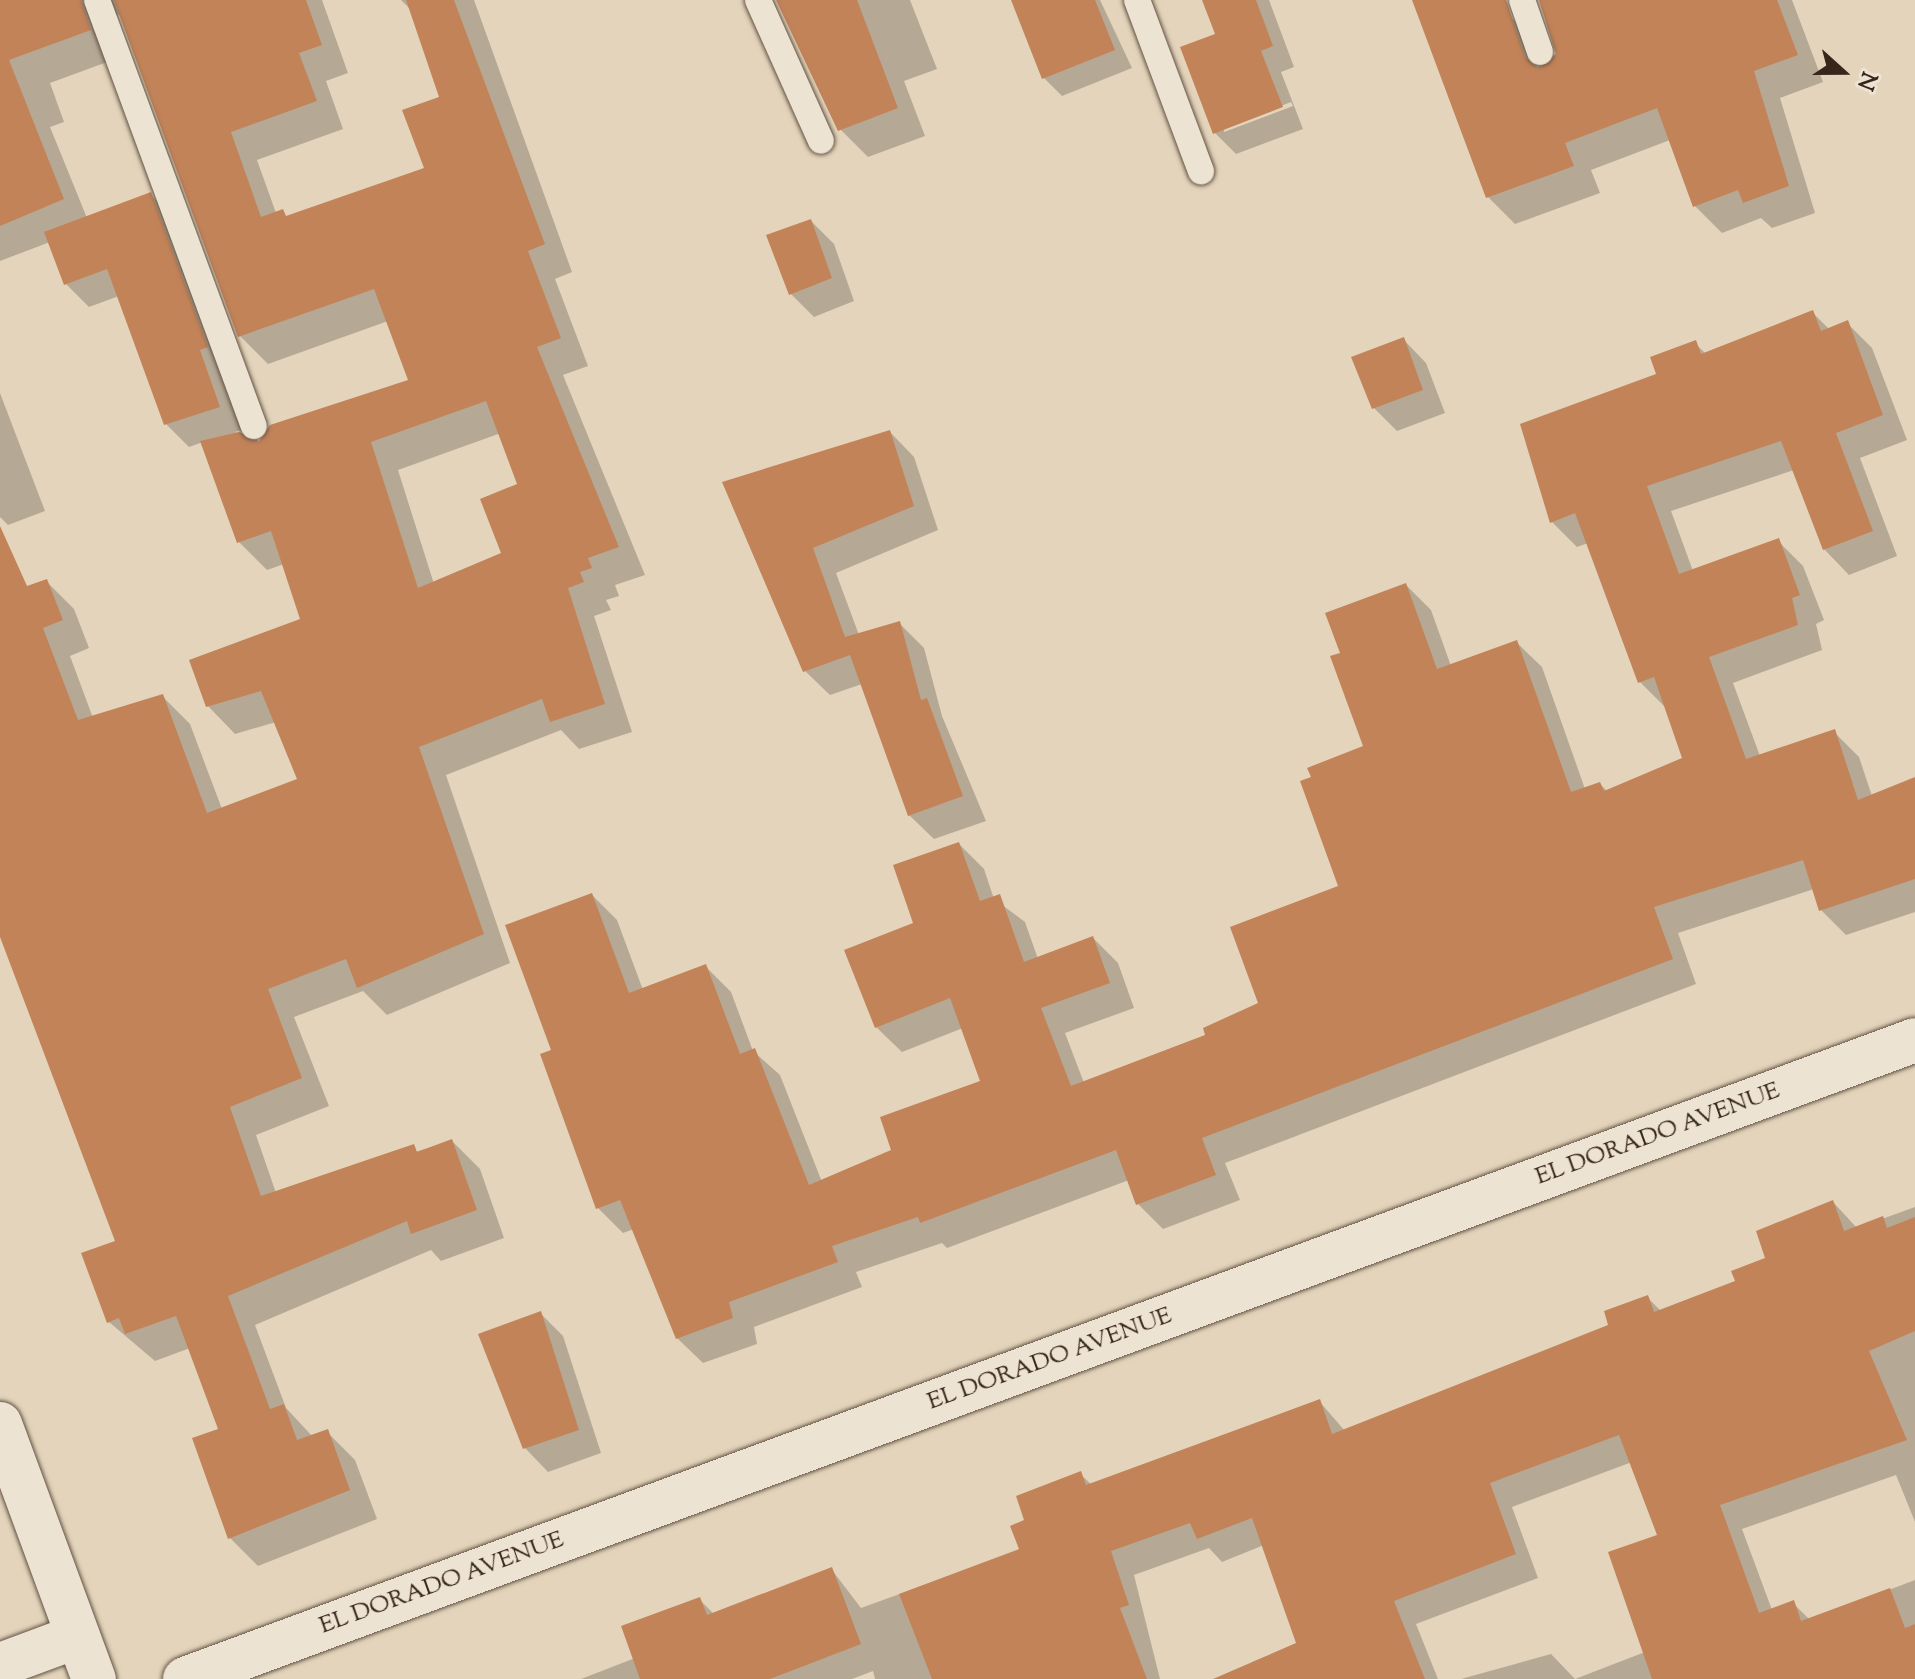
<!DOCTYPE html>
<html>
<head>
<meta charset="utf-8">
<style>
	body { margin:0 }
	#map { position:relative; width:1915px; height:1679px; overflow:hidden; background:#e3d4bb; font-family:"Sorts Mill Goudy",serif }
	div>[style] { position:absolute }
	.shadow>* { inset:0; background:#0003 }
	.building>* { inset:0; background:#c38359 }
	.roads { filter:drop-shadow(0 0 2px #635243) drop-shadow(0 0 2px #635243) }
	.service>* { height:26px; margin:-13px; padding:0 13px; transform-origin:13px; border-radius:13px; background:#ede3d3 }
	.minor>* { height:44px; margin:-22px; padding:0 22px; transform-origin:22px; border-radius:22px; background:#ede3d3 }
	.secondary>* { height:44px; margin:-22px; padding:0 22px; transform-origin:22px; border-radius:22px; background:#ede3d3 }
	span { translate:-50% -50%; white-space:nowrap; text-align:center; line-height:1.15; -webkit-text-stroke:7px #ede3d3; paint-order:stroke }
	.street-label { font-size:24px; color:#38261b }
	.north { position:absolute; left:1803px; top:32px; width:80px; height:80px; -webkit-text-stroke:6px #ede3d3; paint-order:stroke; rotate:111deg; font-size:22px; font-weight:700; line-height:32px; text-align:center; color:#38261b }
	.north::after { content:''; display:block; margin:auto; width:28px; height:36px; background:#38261b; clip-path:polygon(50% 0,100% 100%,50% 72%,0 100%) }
</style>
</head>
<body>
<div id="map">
	<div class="shadow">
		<div style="clip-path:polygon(evenodd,0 0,322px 0,348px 73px,326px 81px,343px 129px,257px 160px,276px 213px,289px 217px,427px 169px,442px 98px,413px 12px,401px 0,474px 0,572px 272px,555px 279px,588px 366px,563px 375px,645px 575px,615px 585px,619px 596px,606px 600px,611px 610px,594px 616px,632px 732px,579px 749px,561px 730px,446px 775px,510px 963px,387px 1015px,363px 991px,294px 1017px,329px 1106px,256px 1135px,276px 1193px,452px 1141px,480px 1169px,504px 1238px,441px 1261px,431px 1250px,255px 1325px,286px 1408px,313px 1437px,327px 1432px,355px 1460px,377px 1519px,258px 1566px,230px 1538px,221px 1430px,190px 1348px,155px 1361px,109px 1322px,117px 1242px,0 924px,0 570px,9px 595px,46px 581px,74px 609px,89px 648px,70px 656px,93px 718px,162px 696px,190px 724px,222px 809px,299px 781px,276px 722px,235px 734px,207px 705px,303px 620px,284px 564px,267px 570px,239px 542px,203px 442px,189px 447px,166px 424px,119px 296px,89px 307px,66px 284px,50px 242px,0 261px,0 0,119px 14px,240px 336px,268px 364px,388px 321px,410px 382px,259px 444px,235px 432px,241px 430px,173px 217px,150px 194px,87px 218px,50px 127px,64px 122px,50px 83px,118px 58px,108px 25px,119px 14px,0 0,501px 433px,520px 486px,503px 554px,434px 584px,398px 470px,501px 433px)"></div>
		<div style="clip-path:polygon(779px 0,910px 0,937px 69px,904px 81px,925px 136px,868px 157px,840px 129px)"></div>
		<div style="clip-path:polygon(1014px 0,1100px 0,1132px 68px,1062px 96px,1044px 78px)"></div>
		<div style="clip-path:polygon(evenodd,1204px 0,1269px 0,1294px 67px,1281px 72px,1303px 129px,1236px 154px,1215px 133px,1218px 35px,1204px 0,1291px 102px,1293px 106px,1224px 132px,1224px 128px,1291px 102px)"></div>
		<div style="clip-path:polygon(1414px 0,1493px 0,1536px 41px,1544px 66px,1558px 55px,1546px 0,1792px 0,1823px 82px,1780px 98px,1815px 213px,1772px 228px,1761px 218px,1722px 233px,1695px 206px,1670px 140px,1591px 170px,1600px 193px,1515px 224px,1488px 197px)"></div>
		<div style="clip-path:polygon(811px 221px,834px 244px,854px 301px,814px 317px,791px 294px)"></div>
		<div style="clip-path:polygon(1812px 312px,1830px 330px,1847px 323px,1872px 348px,1907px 440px,1860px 458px,1897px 556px,1849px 575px,1824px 549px,1794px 470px,1671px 511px,1693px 571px,1778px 541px,1803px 566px,1824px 620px,1816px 624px,1822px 650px,1733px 683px,1760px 756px,1834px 732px,1859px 757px,1872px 796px,1915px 779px,1915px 912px,1846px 935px,1821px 910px,1814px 889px,1678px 933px,1696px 984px,1225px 1163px,1240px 1200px,1163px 1229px,1138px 1204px,1129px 1180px,947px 1248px,942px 1243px,856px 1272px,862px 1287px,754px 1327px,757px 1344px,703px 1363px,677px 1338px,634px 1229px,623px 1233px,598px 1208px,553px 1051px,592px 895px,617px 920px,643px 990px,705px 966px,731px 992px,753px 1051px,780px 1075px,822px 1182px,894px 1151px,983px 1082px,963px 1028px,902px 1052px,876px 1027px,916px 924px,959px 844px,984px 869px,994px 899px,1025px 922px,1038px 959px,1093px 938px,1118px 963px,1134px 1008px,1065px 1033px,1084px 1083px,1208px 1036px,1260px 1004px,1341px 887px,1365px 747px,1342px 654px,1406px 585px,1431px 610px,1451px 666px,1516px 642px,1542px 667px,1585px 789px,1600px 784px,1608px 792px,1684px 759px,1665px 707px,1640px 682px,1588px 543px,1577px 547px,1552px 522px,1658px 375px,1695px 343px,1706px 354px)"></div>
		<div style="clip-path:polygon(1403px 339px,1426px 363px,1445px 413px,1397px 431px,1374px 408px)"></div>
		<div style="clip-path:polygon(0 393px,45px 511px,8px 525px,0 517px)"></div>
		<div style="clip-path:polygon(890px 432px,914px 457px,938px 530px,836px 573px,859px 635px,899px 623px,924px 648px,942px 716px,986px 821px,934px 839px,909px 815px,862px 684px,830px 695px,805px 671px,724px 483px)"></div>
		<div style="clip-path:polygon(1833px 1202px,1857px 1228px,1915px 1207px,1915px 1522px,1896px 1475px,1742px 1529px,1772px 1610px,1793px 1603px,1810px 1620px,1915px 1580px,1915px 1679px,1461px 1679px,1551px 1654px,1575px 1679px,1645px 1652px,1659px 1536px,1632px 1462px,1512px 1507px,1538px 1578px,1416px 1624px,1438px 1679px,1259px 1679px,1252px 1662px,1299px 1644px,1264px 1545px,1222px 1562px,1209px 1548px,1134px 1575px,1160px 1679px,875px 1679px,873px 1671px,852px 1679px,581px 1679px,635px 1658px,700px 1600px,714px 1614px,832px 1570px,861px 1608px,1021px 1550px,1027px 1521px,1080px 1474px,1092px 1485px,1319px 1401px,1345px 1431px,1610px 1326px,1647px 1297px,1661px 1311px,1737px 1282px)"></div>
		<div style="clip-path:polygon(540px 1313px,563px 1336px,601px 1453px,548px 1472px,525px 1448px,481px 1336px)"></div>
	</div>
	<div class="building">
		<div style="clip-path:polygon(0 0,81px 0,91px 30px,9px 60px,64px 199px,0 226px)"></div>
		<div style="clip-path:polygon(evenodd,114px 0,306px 0,322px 45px,299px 53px,317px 101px,231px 132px,261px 217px,283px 209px,286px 216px,424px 168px,402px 110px,439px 97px,406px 0,454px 0,545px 244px,528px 251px,561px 338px,537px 347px,619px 547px,588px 558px,592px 568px,580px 572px,584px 582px,568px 588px,605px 704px,550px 722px,542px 699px,419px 747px,484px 934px,357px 988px,346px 959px,268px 989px,302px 1078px,230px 1107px,261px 1196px,414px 1144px,417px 1152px,452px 1139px,477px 1210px,411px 1234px,407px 1221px,228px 1296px,270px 1409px,284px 1404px,297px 1440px,328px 1429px,350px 1490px,228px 1539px,192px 1438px,218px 1429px,176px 1316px,125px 1334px,119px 1318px,107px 1323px,81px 1253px,115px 1241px,0 937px,0 526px,27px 586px,47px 579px,63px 620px,43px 628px,78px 720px,163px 694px,207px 813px,297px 779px,261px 691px,206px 707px,189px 660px,300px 619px,271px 531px,237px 543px,200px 441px,239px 432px,259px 441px,270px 425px,408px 380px,374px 289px,238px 337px,114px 0,486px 401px,517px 484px,480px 499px,501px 553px,418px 588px,371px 442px,486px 401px)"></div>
		<div style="clip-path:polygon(776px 0,857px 0,898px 108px,838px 131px)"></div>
		<div style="clip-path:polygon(1011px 0,1095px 0,1115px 50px,1042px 79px)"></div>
		<div style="clip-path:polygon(1202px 0,1256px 0,1273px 46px,1261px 51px,1283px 107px,1213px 134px,1180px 47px,1215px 34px)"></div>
		<div style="clip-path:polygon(1412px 0,1506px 0,1525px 57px,1538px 68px,1556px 54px,1539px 0,1777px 0,1798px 55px,1754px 71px,1789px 186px,1743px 203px,1738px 190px,1693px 207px,1657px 108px,1565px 143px,1574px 166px,1486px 198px)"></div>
		<div style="clip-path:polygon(151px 192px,208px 347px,200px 350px,220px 407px,164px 425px,107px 269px,64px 285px,44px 232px)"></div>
		<div style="clip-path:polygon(811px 219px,832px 278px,789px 295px,766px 235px)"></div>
		<div style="clip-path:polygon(1813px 310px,1821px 331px,1848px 320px,1883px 415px,1836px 433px,1873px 531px,1823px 550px,1781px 441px,1647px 486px,1679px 574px,1779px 538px,1800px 595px,1792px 598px,1798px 625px,1709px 657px,1746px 759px,1835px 729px,1858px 800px,1915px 777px,1915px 879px,1819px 911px,1803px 860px,1654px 907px,1673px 959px,1202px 1138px,1216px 1175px,1136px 1205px,1116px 1150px,920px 1223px,918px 1217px,832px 1246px,838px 1262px,729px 1302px,733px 1318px,676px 1339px,620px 1200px,596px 1209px,540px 1054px,551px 1050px,505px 925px,592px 893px,629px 993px,706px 964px,740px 1054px,755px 1048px,809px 1185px,891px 1150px,880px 1117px,980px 1081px,950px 998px,875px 1028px,844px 950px,913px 923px,893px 865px,959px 842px,980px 901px,1000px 894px,1024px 962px,1093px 936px,1110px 983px,1041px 1008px,1071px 1086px,1205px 1035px,1203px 1028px,1258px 1003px,1230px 927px,1338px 886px,1300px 781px,1311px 777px,1307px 768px,1363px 746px,1330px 656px,1340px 653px,1325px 613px,1406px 583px,1437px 669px,1517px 640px,1571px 792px,1600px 782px,1604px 791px,1682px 758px,1654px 677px,1638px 683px,1575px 513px,1550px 523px,1520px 424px,1656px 374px,1650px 357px,1696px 340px,1701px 354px)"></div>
		<div style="clip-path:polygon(1404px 337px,1423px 390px,1372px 409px,1351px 357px)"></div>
		<div style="clip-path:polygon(890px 430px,914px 506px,813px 548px,845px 637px,900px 621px,921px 700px,927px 698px,963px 796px,908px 816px,850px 655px,803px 672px,722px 482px)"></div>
		<div style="clip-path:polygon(1833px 1200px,1844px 1231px,1883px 1216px,1887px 1228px,1915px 1217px,1915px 1331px,1869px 1351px,1907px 1440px,1720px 1505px,1759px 1613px,1794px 1600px,1801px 1621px,1890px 1588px,1905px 1628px,1915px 1624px,1915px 1679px,1652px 1679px,1608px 1552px,1657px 1535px,1619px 1435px,1490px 1483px,1516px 1554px,1394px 1601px,1425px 1679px,1213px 1679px,1296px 1643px,1252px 1518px,1197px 1539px,1190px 1523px,1111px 1551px,1129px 1605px,1120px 1608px,1147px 1679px,932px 1679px,899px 1594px,1019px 1549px,1010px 1526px,1024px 1520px,1016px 1496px,1081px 1471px,1086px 1485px,1320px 1399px,1332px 1434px,1608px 1325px,1604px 1311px,1648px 1295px,1654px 1312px,1735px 1281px,1731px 1271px,1765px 1258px,1756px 1231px)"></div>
		<div style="clip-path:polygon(541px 1311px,579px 1430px,523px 1449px,478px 1334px)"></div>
		<div style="clip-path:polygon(832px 1567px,861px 1644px,770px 1679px,640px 1679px,621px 1626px,700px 1597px,707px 1615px)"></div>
	</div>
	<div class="roads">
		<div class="service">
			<div style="left:97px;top:0;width:454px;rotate:69.8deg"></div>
			<div style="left:758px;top:0;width:154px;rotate:65.9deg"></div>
			<div style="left:1137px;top:0;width:183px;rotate:69.5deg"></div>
			<div style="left:1522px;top:0;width:55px;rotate:70.9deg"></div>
		</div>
		<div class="minor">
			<div style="left:0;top:1665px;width:83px;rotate:-20.4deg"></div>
			<div style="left:185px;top:1679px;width:1844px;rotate:-20.27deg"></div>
		</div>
		<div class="secondary">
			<div style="left:0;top:1424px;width:272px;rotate:69.8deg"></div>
		</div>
	</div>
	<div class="street-label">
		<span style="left:1658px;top:1135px;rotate:-20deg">EL DORADO AVENUE</span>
		<span style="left:1050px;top:1360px;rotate:-20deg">EL DORADO AVENUE</span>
		<span style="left:442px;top:1584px;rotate:-20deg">EL DORADO AVENUE</span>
	</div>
	<div class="north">N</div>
</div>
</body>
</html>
